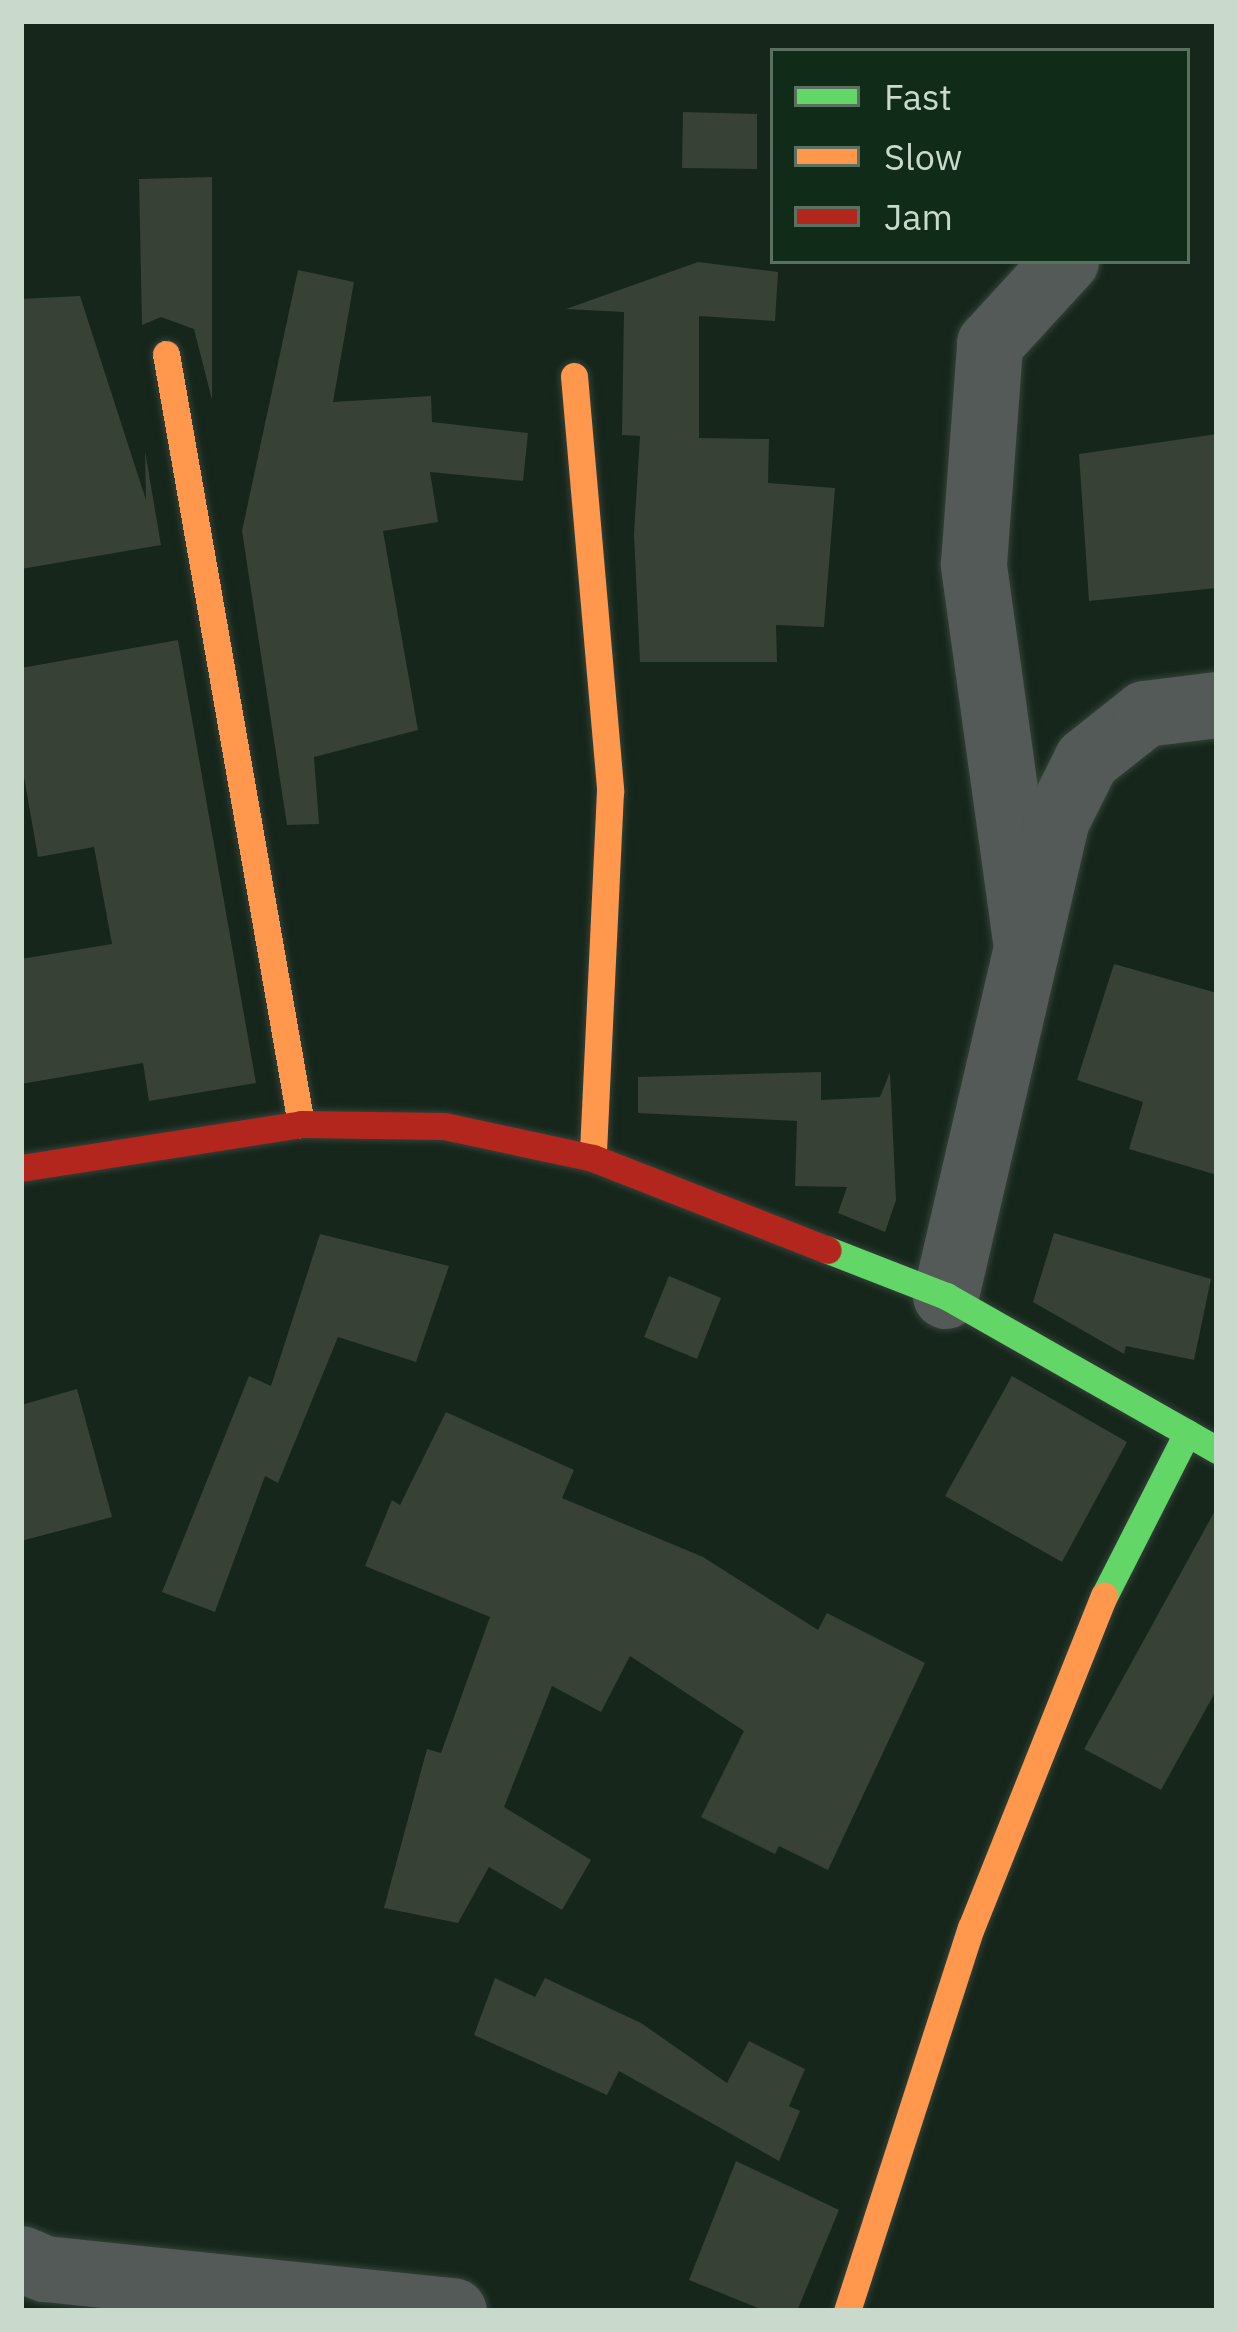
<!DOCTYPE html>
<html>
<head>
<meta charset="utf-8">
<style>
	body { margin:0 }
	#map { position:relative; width:1238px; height:2332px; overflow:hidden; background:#16261b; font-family:"IBM Plex Sans",sans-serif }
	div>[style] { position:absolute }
	.building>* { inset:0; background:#374136 }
	.roads { filter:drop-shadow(0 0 3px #344138) drop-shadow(0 0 3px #344138) }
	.street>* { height:66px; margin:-33px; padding:0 33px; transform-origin:33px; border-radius:33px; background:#535a57 }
	.fast>* { height:27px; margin:-13.5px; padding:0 13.5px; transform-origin:13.5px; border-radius:13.5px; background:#63d668 }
	.slow>* { height:27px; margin:-13.5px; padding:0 13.5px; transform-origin:13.5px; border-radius:13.5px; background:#ff974d }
	.jam>* { height:27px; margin:-13.5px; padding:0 13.5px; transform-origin:13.5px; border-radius:13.5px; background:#b3261e }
	span { translate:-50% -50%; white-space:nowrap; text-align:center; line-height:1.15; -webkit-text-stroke:9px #102c19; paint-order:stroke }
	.frame { position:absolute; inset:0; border:24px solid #c9d9cc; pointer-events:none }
	.legend { position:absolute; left:770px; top:48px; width:420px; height:216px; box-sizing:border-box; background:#102c19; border:3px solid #5a7161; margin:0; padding:15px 21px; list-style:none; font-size:36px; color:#c9d9cc }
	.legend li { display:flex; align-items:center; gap:24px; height:60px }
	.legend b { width:60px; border:3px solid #5a7161 }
</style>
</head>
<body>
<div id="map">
	<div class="building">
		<div style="clip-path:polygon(683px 112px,757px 114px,757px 169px,682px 168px)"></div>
		<div style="clip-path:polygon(212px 177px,212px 400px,194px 329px,161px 317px,142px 325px,139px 179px)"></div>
		<div style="clip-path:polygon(698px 262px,778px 272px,775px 321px,699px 316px,699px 438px,769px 439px,768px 483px,835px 488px,824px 627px,776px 625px,777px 662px,640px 662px,634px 534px,640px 436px,622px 435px,624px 312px,566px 309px)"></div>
		<div style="clip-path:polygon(298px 270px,354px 282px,333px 402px,431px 396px,432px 422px,528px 433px,523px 481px,430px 472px,438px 522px,383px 531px,418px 730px,314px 757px,319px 824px,287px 825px,242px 531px)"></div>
		<div style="clip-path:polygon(80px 296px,146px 500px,145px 451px,161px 545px,21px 569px,21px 299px)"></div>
		<div style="clip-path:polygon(1217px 434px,1217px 588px,1089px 601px,1079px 454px)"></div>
		<div style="clip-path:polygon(178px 640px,256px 1083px,149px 1101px,143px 1063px,21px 1084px,21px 959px,112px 944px,94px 847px,38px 857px,21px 760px,21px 668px)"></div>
		<div style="clip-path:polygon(1114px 964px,1217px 993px,1217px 1175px,1129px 1149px,1143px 1102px,1077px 1080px)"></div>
		<div style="clip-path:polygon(821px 1072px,821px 1100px,880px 1097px,890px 1072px,896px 1200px,885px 1232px,838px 1213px,847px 1187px,795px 1186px,797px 1121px,638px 1113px,638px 1077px)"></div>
		<div style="clip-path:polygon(1054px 1233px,1211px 1279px,1194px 1360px,1126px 1346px,1124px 1354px,1033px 1302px)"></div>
		<div style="clip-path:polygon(320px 1234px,449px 1266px,416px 1362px,338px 1337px,278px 1483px,265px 1476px,215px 1612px,162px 1592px,249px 1376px,271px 1386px)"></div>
		<div style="clip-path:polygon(669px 1276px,721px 1298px,697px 1359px,644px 1337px)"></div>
		<div style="clip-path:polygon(1012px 1376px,1127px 1442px,1062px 1562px,945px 1496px)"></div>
		<div style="clip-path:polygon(77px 1389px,112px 1517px,21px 1541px,21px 1405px)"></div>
		<div style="clip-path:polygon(446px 1412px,574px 1470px,562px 1498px,703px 1557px,818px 1630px,827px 1613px,925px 1663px,828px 1870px,779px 1846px,775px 1854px,701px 1817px,744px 1731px,630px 1656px,601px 1712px,552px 1686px,504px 1807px,591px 1860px,562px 1910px,489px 1867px,458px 1923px,384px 1908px,427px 1749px,441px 1753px,490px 1617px,365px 1566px,392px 1500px,400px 1505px)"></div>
		<div style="clip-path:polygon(1217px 1507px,1217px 1689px,1161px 1790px,1084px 1749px)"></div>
		<div style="clip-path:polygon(495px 1978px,535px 1997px,545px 1978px,641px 2023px,727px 2083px,749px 2041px,805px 2069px,789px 2106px,800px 2111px,779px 2161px,619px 2071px,607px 2095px,474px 2035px)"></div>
		<div style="clip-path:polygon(736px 2161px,839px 2210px,797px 2311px,765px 2311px,689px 2280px)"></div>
	</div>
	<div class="roads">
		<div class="street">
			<div style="left:1026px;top:941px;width:381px;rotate:-97.9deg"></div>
			<div style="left:974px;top:564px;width:221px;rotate:-85.8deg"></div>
			<div style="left:990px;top:344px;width:113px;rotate:-47.5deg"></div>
			<div style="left:946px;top:1296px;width:487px;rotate:-76.9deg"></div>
			<div style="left:1056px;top:822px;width:69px;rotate:-63.4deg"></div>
			<div style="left:1087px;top:760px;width:74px;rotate:-38.4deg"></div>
			<div style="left:1145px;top:714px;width:73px;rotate:-7.1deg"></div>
			<div style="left:21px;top:2259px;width:26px;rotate:23deg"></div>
			<div style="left:45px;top:2269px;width:411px;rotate:5.9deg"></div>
		</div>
		<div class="fast">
			<div style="left:828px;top:1250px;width:127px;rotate:21.3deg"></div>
			<div style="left:946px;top:1296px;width:312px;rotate:29.6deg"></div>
			<div style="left:1104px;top:1596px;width:183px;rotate:-63deg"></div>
		</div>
		<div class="slow">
			<div style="left:166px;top:354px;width:782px;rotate:80.06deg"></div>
			<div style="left:574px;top:376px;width:417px;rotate:85deg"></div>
			<div style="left:610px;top:791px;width:367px;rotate:92.7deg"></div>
			<div style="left:847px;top:2311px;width:403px;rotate:-72.1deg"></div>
			<div style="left:971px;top:1928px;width:358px;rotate:-68.2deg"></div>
		</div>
		<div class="jam">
			<div style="left:21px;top:1168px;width:283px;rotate:-8.9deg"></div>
			<div style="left:301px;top:1124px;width:143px;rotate:0.8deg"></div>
			<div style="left:444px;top:1126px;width:152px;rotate:12.1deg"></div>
			<div style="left:593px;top:1158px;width:252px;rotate:21.4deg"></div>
		</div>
	</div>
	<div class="frame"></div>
	<ul class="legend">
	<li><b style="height:15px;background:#63d668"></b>Fast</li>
	<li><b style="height:15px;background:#ff974d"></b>Slow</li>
	<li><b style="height:15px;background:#b3261e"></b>Jam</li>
	</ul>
</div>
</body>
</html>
